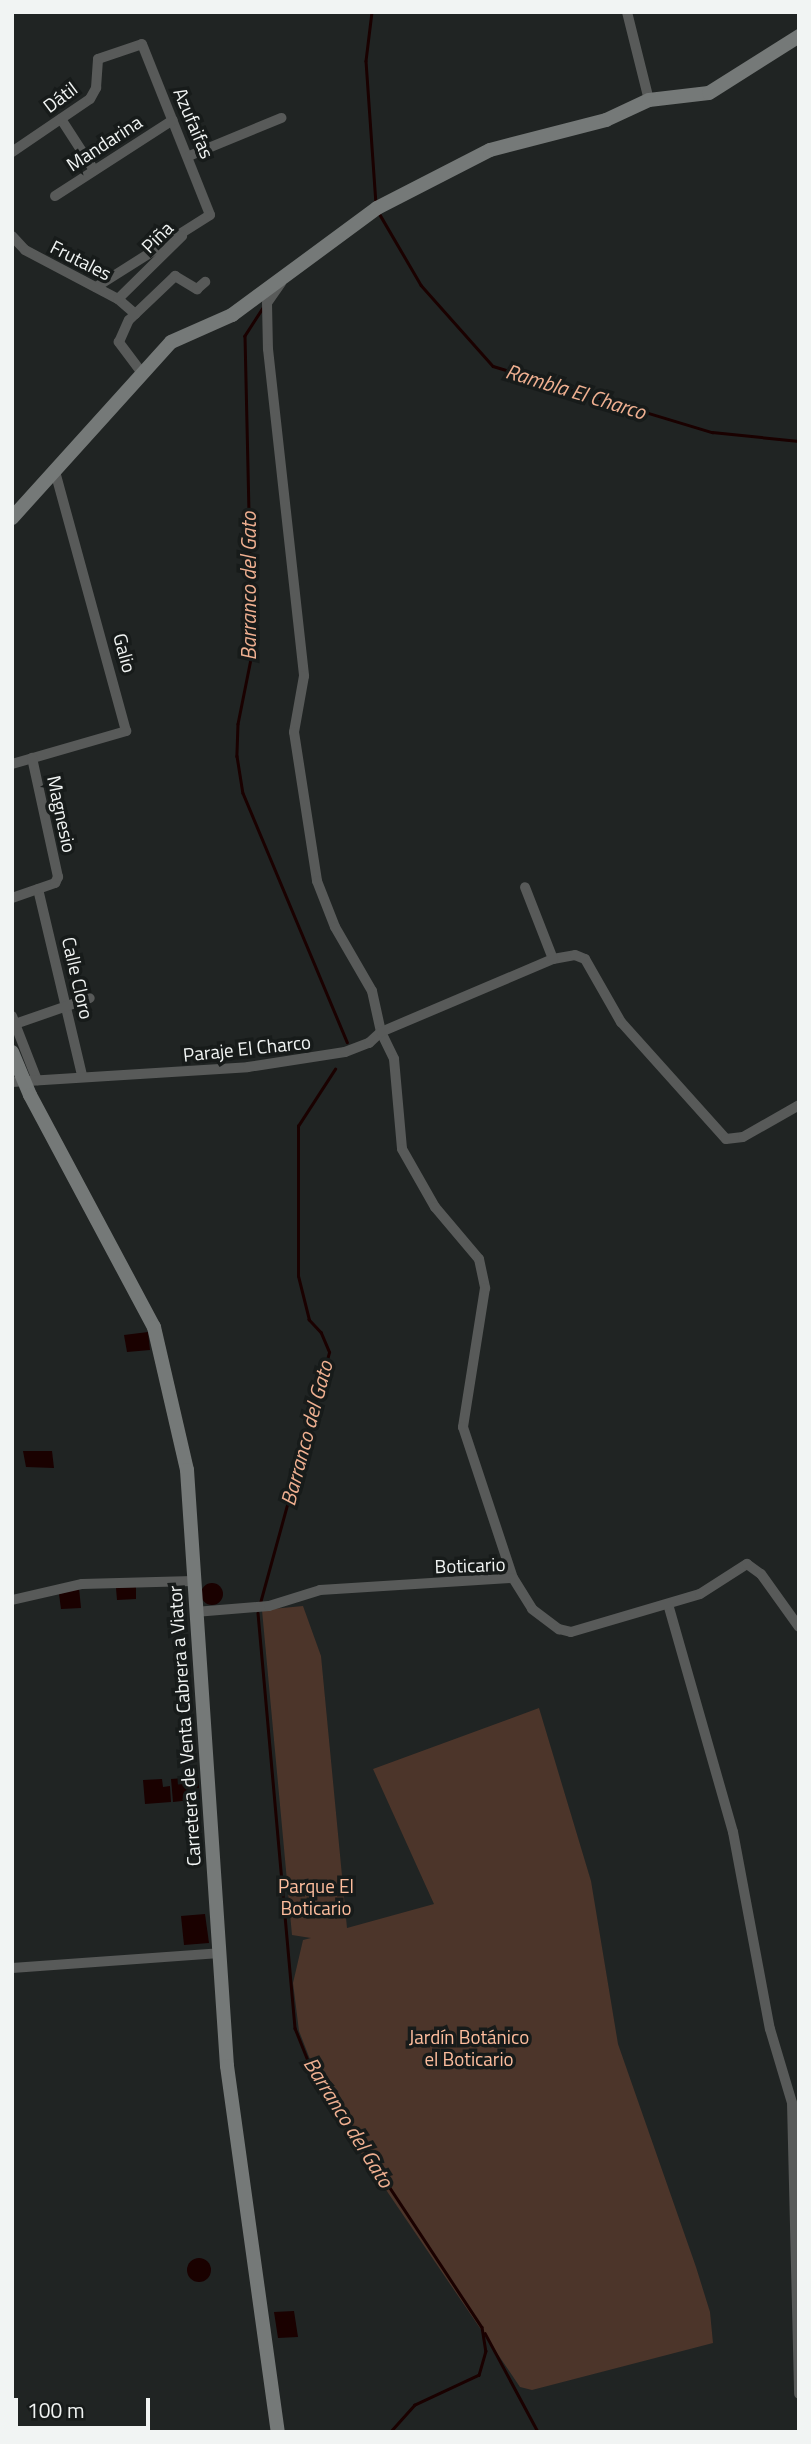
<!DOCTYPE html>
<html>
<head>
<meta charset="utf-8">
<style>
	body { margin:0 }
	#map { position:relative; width:811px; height:2444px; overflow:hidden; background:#202423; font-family:"Titillium Web",sans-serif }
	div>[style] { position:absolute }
	.green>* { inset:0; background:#4c352a }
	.water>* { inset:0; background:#1a0100 }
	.round { border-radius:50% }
	.stream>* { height:2.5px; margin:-1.25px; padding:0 1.25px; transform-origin:1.25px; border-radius:1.25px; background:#1a0100 }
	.street>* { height:10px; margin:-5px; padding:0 5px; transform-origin:5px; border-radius:5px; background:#585a59 }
	.secondary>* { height:14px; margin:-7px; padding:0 7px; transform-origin:7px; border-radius:7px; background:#757978 }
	span { translate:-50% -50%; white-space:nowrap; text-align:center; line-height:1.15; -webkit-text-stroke:7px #171b1a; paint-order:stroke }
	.street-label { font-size:19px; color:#f1f4f3 }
	.park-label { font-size:19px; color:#febe9e }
	.water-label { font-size:21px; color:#f0b091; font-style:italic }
	.frame { position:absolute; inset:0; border:14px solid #f1f4f3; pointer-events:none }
	.scale { position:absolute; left:14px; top:2398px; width:136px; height:32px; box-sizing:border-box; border:4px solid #f1f4f3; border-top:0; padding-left:9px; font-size:21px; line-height:24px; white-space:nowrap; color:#f1f4f3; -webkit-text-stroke:5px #171b1a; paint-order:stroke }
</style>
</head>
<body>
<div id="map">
	<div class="green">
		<div style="clip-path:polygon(303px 1606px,321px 1656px,347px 1928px,434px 1904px,373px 1769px,539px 1708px,591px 1881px,618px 2044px,696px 2267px,710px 2312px,713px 2343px,532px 2390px,520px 2387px,327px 2103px,299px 2031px,293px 1983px,303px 1940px,311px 1938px,292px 1935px,262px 1610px)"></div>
	</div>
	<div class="water">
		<div style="clip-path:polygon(148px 1332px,150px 1350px,127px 1352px,124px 1335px)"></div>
		<div style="clip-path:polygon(23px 1451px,52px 1451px,54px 1468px,26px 1467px)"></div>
		<div class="round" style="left:201px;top:1583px;width:22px;height:22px"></div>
		<div style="clip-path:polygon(136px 1587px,136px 1599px,117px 1600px,116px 1588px)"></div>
		<div style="clip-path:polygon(79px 1588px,81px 1608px,61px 1609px,59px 1594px)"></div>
		<div style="clip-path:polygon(198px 1777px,200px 1799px,173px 1802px,171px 1779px)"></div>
		<div style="clip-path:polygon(162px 1779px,163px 1787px,170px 1786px,171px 1802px,145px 1804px,143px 1780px)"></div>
		<div style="clip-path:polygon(205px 1914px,209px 1943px,184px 1945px,181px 1916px)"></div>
		<div class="round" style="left:187px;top:2258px;width:24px;height:24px"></div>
		<div style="clip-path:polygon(294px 2311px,298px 2337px,278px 2338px,274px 2312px)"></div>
	</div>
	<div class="stream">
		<div style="left:372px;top:12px;width:49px;rotate:97deg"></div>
		<div style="left:366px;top:61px;width:143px;rotate:86deg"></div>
		<div style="left:379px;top:213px;width:83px;rotate:59.7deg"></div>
		<div style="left:421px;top:285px;width:108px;rotate:48.4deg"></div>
		<div style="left:493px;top:366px;width:229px;rotate:16.8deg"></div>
		<div style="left:712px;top:432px;width:87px;rotate:5.9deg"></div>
		<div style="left:265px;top:305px;width:37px;rotate:123deg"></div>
		<div style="left:245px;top:336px;width:318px;rotate:88.7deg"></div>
		<div style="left:252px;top:654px;width:71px;rotate:101.3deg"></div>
		<div style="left:238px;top:724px;width:32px;rotate:92deg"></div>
		<div style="left:237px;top:756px;width:37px;rotate:81deg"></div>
		<div style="left:243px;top:793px;width:270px;rotate:67.3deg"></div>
		<div style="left:260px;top:1603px;width:260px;rotate:-74.6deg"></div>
		<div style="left:329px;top:1352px;width:21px;rotate:-113deg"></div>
		<div style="left:321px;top:1333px;width:18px;rotate:-133deg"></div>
		<div style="left:309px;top:1320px;width:45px;rotate:-104deg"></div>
		<div style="left:298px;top:1276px;width:150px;rotate:-90deg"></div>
		<div style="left:298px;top:1126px;width:68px;rotate:-57deg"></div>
		<div style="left:258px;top:1613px;width:417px;rotate:84.9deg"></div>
		<div style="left:295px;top:2028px;width:43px;rotate:68.2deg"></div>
		<div style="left:311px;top:2068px;width:310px;rotate:56.6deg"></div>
		<div style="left:482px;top:2327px;width:24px;rotate:81deg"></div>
		<div style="left:486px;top:2351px;width:25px;rotate:106deg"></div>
		<div style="left:479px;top:2375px;width:71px;rotate:154.9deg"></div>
		<div style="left:415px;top:2405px;width:36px;rotate:132deg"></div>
		<div style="left:485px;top:2333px;width:112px;rotate:61.8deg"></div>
	</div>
	<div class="street">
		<div style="left:627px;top:12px;width:91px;rotate:76deg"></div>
		<div style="left:61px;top:119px;width:61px;rotate:57.1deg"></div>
		<div style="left:12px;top:152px;width:94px;rotate:-34.2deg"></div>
		<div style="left:90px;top:99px;width:13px;rotate:-61deg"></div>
		<div style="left:96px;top:88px;width:29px;rotate:-86deg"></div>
		<div style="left:98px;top:59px;width:46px;rotate:-18.8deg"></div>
		<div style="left:142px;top:44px;width:184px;rotate:68.3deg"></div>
		<div style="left:210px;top:215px;width:135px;rotate:147.7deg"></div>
		<div style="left:189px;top:156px;width:100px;rotate:-22.4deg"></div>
		<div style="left:55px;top:196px;width:140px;rotate:-32.8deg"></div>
		<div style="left:12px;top:236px;width:19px;rotate:47deg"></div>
		<div style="left:25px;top:250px;width:105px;rotate:27.8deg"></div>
		<div style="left:118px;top:299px;width:23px;rotate:41deg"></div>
		<div style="left:281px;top:283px;width:24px;rotate:125deg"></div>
		<div style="left:267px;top:303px;width:46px;rotate:88.8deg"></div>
		<div style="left:268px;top:349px;width:329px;rotate:83.7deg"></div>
		<div style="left:304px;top:676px;width:57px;rotate:100.1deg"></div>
		<div style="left:294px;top:732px;width:151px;rotate:81.2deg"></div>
		<div style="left:317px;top:881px;width:49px;rotate:68.6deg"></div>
		<div style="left:335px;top:927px;width:74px;rotate:60deg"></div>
		<div style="left:372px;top:991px;width:42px;rotate:77.6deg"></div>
		<div style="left:381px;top:1032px;width:30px;rotate:64deg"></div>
		<div style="left:394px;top:1059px;width:90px;rotate:84.9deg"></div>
		<div style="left:402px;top:1149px;width:67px;rotate:60.4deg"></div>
		<div style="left:435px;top:1207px;width:68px;rotate:49.8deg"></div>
		<div style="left:479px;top:1259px;width:30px;rotate:78deg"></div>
		<div style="left:485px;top:1288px;width:141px;rotate:99deg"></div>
		<div style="left:463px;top:1427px;width:159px;rotate:71.7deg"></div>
		<div style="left:118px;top:299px;width:90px;rotate:-44.5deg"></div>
		<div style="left:142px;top:373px;width:39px;rotate:-127deg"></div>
		<div style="left:119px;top:342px;width:24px;rotate:-66deg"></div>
		<div style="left:129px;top:320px;width:64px;rotate:-43.7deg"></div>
		<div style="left:175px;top:276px;width:26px;rotate:31deg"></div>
		<div style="left:197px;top:289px;width:11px;rotate:-41deg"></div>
		<div style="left:12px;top:764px;width:119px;rotate:-16.1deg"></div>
		<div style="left:126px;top:731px;width:270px;rotate:-105.3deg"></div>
		<div style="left:38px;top:889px;width:191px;rotate:76.7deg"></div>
		<div style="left:12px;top:898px;width:46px;rotate:-19.2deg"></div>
		<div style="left:55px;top:883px;width:7px;rotate:-63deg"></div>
		<div style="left:58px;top:877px;width:122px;rotate:-102.3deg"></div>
		<div style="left:553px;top:959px;width:22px;rotate:-10deg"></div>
		<div style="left:575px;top:955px;width:11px;rotate:22deg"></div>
		<div style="left:585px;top:959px;width:73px;rotate:60.3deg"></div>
		<div style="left:621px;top:1022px;width:157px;rotate:48.1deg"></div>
		<div style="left:726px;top:1139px;width:17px;rotate:-7deg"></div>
		<div style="left:743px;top:1137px;width:64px;rotate:-29.7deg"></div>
		<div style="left:12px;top:1016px;width:69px;rotate:68.7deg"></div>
		<div style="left:15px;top:1024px;width:79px;rotate:-19.1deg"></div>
		<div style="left:12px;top:1082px;width:236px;rotate:-3.6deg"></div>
		<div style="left:248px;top:1067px;width:98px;rotate:-8.8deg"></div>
		<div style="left:345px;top:1052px;width:26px;rotate:-21deg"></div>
		<div style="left:369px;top:1043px;width:16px;rotate:-43deg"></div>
		<div style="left:381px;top:1032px;width:187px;rotate:-23deg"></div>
		<div style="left:553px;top:959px;width:77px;rotate:-111.3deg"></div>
		<div style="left:12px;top:1600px;width:72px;rotate:-12.9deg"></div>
		<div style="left:82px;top:1584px;width:111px;rotate:-1.5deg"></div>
		<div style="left:668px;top:1604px;width:237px;rotate:74.1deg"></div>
		<div style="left:733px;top:1832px;width:200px;rotate:79.4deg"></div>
		<div style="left:770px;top:2029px;width:77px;rotate:73.4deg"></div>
		<div style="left:792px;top:2103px;width:291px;rotate:88.6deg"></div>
		<div style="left:195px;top:1612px;width:74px;rotate:-4.6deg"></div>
		<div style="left:269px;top:1606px;width:53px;rotate:-17.4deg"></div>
		<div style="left:320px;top:1590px;width:193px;rotate:-3.6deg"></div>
		<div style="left:513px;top:1578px;width:36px;rotate:58deg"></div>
		<div style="left:532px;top:1609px;width:34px;rotate:37deg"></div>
		<div style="left:559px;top:1629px;width:12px;rotate:14deg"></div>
		<div style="left:571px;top:1632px;width:134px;rotate:-16.4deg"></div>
		<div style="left:700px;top:1594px;width:56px;rotate:-32.6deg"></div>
		<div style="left:747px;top:1564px;width:17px;rotate:36deg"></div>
		<div style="left:761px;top:1574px;width:65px;rotate:54.4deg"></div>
		<div style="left:12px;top:1968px;width:208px;rotate:-4.1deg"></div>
	</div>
	<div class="secondary">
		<div style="left:12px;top:518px;width:237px;rotate:-47.9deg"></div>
		<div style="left:171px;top:342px;width:67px;rotate:-23.9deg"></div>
		<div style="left:232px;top:315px;width:180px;rotate:-36.4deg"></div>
		<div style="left:377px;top:208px;width:127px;rotate:-27.2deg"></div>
		<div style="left:490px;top:150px;width:120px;rotate:-14.5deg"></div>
		<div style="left:606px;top:120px;width:47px;rotate:-24.9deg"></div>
		<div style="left:649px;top:100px;width:60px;rotate:-6.7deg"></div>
		<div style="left:709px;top:93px;width:107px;rotate:-32.3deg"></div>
		<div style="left:12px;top:1052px;width:47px;rotate:67.3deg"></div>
		<div style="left:30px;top:1095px;width:263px;rotate:61.9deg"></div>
		<div style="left:154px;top:1327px;width:147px;rotate:77deg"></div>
		<div style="left:187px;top:1470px;width:597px;rotate:86.16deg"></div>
		<div style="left:227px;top:2066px;width:370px;rotate:82.1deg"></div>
	</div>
	<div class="street-label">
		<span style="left:60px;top:97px;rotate:-37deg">Dátil</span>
		<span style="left:194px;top:123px;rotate:67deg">Azufaifas</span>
		<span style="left:104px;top:143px;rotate:-33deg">Mandarina</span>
		<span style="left:157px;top:237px;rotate:-45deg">Piña</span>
		<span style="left:81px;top:260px;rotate:27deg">Frutales</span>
		<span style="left:125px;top:653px;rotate:75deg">Galio</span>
		<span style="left:62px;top:814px;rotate:78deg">Magnesio</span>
		<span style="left:78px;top:978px;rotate:77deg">Calle Cloro</span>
		<span style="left:247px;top:1048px;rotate:-6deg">Paraje El Charco</span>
		<span style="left:470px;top:1565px;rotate:-2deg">Boticario</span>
		<span style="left:184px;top:1726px;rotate:-94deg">Carretera de Venta Cabrera a Viator</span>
	</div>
	<div class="park-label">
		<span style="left:316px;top:1897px">Parque El<br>Boticario</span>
		<span style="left:469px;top:2048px">Jardín Botánico<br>el Boticario</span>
	</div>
	<div class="water-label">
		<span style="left:576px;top:391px;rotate:17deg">Rambla El Charco</span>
		<span style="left:248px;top:586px;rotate:-90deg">Barranco del Gato</span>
		<span style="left:306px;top:1433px;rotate:-75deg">Barranco del Gato</span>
		<span style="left:349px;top:2122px;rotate:58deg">Barranco del Gato</span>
	</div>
	<div class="frame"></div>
	<div class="scale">100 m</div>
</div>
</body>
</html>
